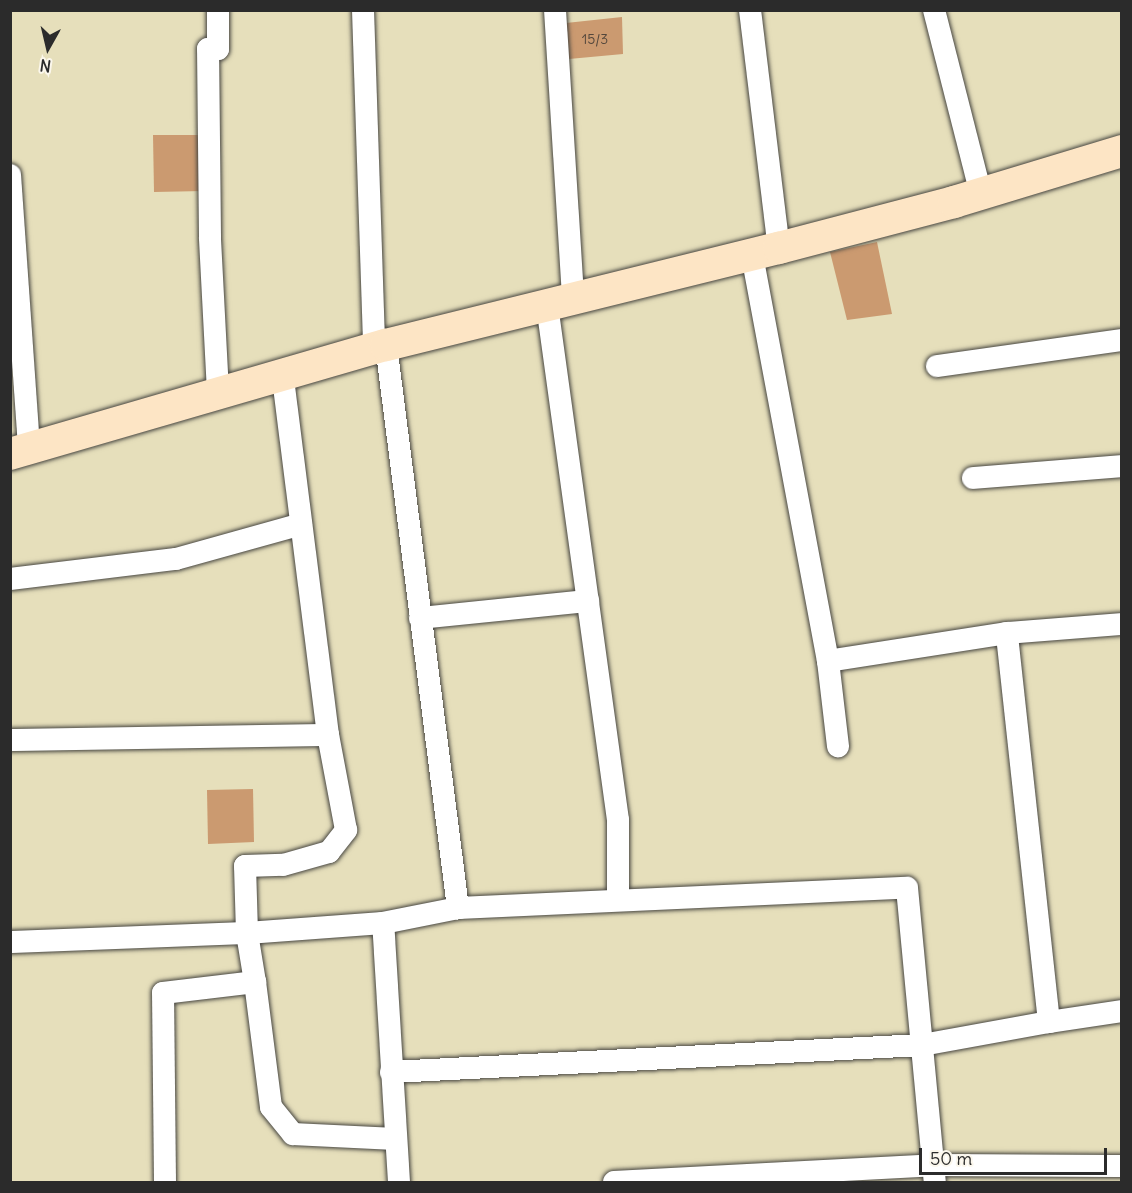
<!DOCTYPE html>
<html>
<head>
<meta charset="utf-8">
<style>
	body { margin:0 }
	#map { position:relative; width:1132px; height:1193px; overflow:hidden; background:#e6dfbb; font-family:Delius,sans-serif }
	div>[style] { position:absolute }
	.building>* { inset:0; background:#cb9a70 }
	.roads { filter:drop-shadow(0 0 2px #474641) drop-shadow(0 0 2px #474641) }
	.street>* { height:22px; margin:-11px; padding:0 11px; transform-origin:11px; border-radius:11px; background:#fff }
	.secondary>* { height:32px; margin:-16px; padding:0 16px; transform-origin:16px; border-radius:16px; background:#fde5c5 }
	span { translate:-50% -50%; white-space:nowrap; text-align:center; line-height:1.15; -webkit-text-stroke:4.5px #fbf7ec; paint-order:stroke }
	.number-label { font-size:14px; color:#53473c }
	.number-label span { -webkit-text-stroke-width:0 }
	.frame { position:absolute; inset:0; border:12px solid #2b2b2b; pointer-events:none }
	.north { position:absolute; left:18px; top:18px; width:60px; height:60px; -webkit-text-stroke:4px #fbf7ec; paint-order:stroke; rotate:188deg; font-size:16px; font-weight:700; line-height:24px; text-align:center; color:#2b2b2b }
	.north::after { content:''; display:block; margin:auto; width:21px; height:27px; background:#2b2b2b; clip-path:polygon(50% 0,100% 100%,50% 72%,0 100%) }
	.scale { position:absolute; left:919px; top:1148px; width:188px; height:27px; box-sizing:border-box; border:3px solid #2b2b2b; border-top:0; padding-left:8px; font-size:18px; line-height:21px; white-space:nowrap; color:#2b2b2b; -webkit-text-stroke:4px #fbf7ec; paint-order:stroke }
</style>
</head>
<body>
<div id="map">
	<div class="building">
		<div style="clip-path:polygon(622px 17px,623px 54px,569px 59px,566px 23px)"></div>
		<div style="clip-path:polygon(153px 135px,203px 135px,204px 191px,154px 192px)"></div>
		<div style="clip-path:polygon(877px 242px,892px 314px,847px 320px,830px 252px)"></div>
		<div style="clip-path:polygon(253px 789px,254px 842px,208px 844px,207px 790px)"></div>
	</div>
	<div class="roads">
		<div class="street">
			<div style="left:363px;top:10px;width:338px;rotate:88.1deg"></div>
			<div style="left:555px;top:10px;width:290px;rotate:86.4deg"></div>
			<div style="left:750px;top:10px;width:240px;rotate:83.1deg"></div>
			<div style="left:934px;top:10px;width:190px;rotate:75.7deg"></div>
			<div style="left:10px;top:175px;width:274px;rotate:86deg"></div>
			<div style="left:752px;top:255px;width:413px;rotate:79.4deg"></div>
			<div style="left:828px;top:661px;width:86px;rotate:83.3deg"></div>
			<div style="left:547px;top:305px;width:520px;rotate:82.15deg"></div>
			<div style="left:618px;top:820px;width:80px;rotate:90deg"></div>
			<div style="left:386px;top:345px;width:568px;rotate:82.71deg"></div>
			<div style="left:458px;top:908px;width:449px;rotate:-2.6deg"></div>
			<div style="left:907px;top:888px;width:295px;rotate:84.6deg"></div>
			<div style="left:937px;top:366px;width:187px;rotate:-8deg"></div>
			<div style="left:218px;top:392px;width:155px;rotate:-93deg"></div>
			<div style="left:210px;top:237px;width:188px;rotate:-90.6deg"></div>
			<div style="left:208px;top:49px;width:10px"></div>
			<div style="left:218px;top:49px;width:39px;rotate:-90deg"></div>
			<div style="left:973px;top:478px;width:149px;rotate:-4.6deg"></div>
			<div style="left:10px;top:579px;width:167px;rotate:-6.9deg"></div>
			<div style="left:176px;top:559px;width:130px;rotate:-15.6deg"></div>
			<div style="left:420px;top:618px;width:169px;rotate:-5.8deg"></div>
			<div style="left:828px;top:661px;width:181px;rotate:-8.9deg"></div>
			<div style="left:10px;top:740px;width:318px;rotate:-0.9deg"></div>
			<div style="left:328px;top:735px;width:365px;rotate:-97.2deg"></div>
			<div style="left:10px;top:942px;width:237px;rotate:-2.2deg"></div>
			<div style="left:247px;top:933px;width:67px;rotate:-91.7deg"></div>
			<div style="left:245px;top:866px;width:38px;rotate:-2deg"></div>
			<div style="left:283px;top:865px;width:48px;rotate:-15.8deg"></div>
			<div style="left:329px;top:852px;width:28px;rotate:-52deg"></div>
			<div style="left:346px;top:830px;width:97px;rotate:-100.7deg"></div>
			<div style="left:255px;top:982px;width:126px;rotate:82.7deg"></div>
			<div style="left:271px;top:1107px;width:35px;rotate:51deg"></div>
			<div style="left:293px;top:1134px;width:102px;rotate:2.8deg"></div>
			<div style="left:1049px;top:1022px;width:74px;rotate:-8.6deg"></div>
			<div style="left:391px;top:1072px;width:532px;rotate:-2.91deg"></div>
			<div style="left:922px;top:1045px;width:129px;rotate:-10.3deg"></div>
			<div style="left:1049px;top:1022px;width:391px;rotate:-96.2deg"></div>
			<div style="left:1007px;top:633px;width:115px;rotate:-4.5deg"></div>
			<div style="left:165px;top:1182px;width:189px;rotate:-90.6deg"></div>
			<div style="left:163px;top:993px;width:93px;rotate:-6.8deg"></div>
			<div style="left:255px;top:982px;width:50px;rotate:-99.3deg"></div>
			<div style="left:247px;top:933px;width:136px;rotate:-4.2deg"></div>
			<div style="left:399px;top:1182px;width:259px;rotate:-93.5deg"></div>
			<div style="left:383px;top:923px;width:76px;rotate:-11.3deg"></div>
			<div style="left:614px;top:1182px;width:320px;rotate:-3deg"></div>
			<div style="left:934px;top:1165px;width:188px;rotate:0.3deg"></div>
		</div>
		<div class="secondary">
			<div style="left:10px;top:454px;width:391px;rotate:-16.2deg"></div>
			<div style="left:386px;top:345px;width:405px;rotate:-13.9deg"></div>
			<div style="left:779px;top:248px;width:181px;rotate:-14.7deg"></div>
			<div style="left:954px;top:202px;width:176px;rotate:-16.9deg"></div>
		</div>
	</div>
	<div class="number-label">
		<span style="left:595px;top:39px">15/3</span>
	</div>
	<div class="frame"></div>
	<div class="north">N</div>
	<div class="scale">50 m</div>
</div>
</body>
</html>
